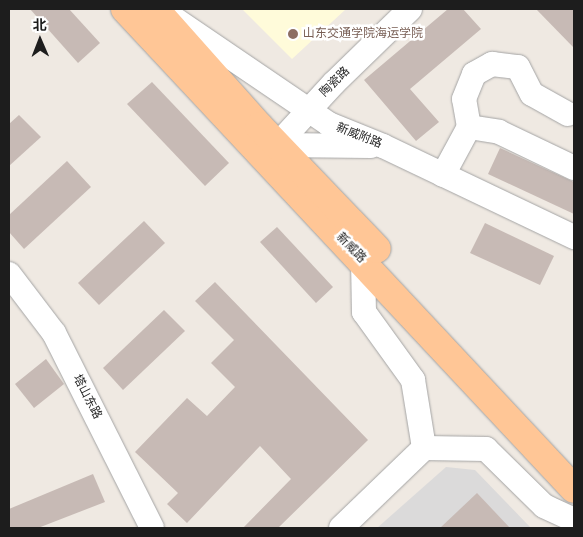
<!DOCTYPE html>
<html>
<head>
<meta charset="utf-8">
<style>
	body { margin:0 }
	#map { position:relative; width:583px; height:537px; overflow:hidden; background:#efe9e2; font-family:"DM Sans","Noto Sans SC",sans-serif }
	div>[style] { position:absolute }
	.residential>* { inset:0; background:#dbdada }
	.education>* { inset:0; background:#fffbda }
	.building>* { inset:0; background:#c7bab5 }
	.roads { filter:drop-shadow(0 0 1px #a4a4a4) drop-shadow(0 0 1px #a4a4a4) }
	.minor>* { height:24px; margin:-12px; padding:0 12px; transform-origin:12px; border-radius:12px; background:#fff }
	.major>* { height:28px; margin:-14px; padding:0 14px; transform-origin:14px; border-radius:14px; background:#ffc696 }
	.dots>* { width:14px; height:14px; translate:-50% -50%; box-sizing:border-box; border:2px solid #fff; border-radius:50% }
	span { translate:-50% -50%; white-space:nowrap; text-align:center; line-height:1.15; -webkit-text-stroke:5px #fff; paint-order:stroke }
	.education-label { font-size:12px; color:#785e54 }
	.left { translate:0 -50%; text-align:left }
	.street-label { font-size:12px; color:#1d1d1d }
	.frame { position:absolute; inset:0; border:10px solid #1d1d1d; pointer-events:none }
	.north { position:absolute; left:15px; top:15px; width:50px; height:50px; -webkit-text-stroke:4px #fff; paint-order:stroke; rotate:359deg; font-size:14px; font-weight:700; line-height:20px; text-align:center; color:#1d1d1d }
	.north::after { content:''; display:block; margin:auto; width:18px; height:22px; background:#1d1d1d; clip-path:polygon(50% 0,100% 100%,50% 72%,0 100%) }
</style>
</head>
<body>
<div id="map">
	<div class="residential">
		<div style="clip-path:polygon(446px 467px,475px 470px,531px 528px,377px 528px)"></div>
	</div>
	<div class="education">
		<div style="clip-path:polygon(242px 9px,346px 9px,292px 59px)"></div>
	</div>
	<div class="building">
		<div style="clip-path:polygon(30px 9px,69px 9px,100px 43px,78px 63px)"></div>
		<div style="clip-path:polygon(448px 9px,463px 9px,481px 29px,410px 89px,439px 122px,416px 141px,364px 80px)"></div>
		<div style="clip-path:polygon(536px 9px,574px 9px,574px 48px)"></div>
		<div style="clip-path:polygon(152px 82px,229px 163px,205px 186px,127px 104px)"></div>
		<div style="clip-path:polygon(19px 115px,41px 137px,9px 166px,9px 124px)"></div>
		<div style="clip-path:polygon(500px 148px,574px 182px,574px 214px,488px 174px)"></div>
		<div style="clip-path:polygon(67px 161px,91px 187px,24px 249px,9px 232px,9px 215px)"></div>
		<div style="clip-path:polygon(144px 221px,165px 243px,99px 305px,78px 283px)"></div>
		<div style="clip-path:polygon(485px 223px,554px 256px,540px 285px,470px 253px)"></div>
		<div style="clip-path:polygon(277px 227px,333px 287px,316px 303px,260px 242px)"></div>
		<div style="clip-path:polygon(215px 282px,368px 440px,278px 528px,243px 528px,291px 479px,260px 446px,187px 523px,167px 504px,178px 493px,135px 452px,187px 398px,207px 416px,235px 387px,211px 363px,234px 340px,195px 301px)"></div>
		<div style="clip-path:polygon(164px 310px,185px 331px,123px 390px,103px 368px)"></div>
		<div style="clip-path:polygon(46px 359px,64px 384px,34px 408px,15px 384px)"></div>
		<div style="clip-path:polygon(93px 474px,105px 502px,38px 528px,9px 528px,9px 509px)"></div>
		<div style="clip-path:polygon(477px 493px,510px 528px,440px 528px)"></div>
	</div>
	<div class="roads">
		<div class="minor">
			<div style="left:167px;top:14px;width:196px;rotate:34.2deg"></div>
			<div style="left:329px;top:124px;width:58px;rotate:22.2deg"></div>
			<div style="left:383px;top:146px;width:212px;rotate:25.5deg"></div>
			<div style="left:469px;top:127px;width:30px;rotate:9deg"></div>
			<div style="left:499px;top:132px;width:83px;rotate:25.6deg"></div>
			<div style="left:277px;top:145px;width:94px;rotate:0.6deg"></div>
			<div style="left:265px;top:158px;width:102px;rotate:-47.4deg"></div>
			<div style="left:334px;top:83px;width:106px;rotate:-44.2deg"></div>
			<div style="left:443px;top:175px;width:55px;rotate:-61.6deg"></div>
			<div style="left:469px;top:127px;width:28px;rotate:-100deg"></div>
			<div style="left:464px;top:99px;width:27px;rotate:-68deg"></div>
			<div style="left:474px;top:74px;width:21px;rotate:-29deg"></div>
			<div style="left:492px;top:64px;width:26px;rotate:7deg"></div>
			<div style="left:518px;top:67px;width:30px;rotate:63deg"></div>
			<div style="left:532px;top:94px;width:41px;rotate:29.1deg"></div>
			<div style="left:363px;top:261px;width:51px;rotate:88.9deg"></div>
			<div style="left:364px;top:312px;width:84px;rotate:54.2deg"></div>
			<div style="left:413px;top:380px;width:69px;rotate:80.8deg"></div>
			<div style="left:9px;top:274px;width:74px;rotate:52.7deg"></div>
			<div style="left:54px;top:333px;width:218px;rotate:63.3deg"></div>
			<div style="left:341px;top:528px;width:115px;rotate:-43.9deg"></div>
			<div style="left:424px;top:448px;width:62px;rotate:0.9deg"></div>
			<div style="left:486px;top:449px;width:81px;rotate:44.5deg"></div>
			<div style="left:544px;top:506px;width:33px;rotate:25deg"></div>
		</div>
		<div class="major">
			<div style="left:125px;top:9px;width:657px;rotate:46.91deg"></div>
			<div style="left:155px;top:9px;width:157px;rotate:48.4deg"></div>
			<div style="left:259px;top:126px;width:170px;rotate:46.2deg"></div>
		</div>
	</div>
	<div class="dots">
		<div style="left:293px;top:34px;background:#8d6e63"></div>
	</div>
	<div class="education-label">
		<span class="left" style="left:303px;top:34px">山东交通学院海运学院</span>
	</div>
	<div class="street-label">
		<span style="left:335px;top:82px;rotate:-45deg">陶瓷路</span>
		<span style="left:359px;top:136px;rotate:22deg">新威附路</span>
		<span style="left:351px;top:248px;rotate:46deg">新威路</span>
		<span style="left:87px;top:397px;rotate:63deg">塔山东路</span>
	</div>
	<div class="frame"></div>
	<div class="north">北</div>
</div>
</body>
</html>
